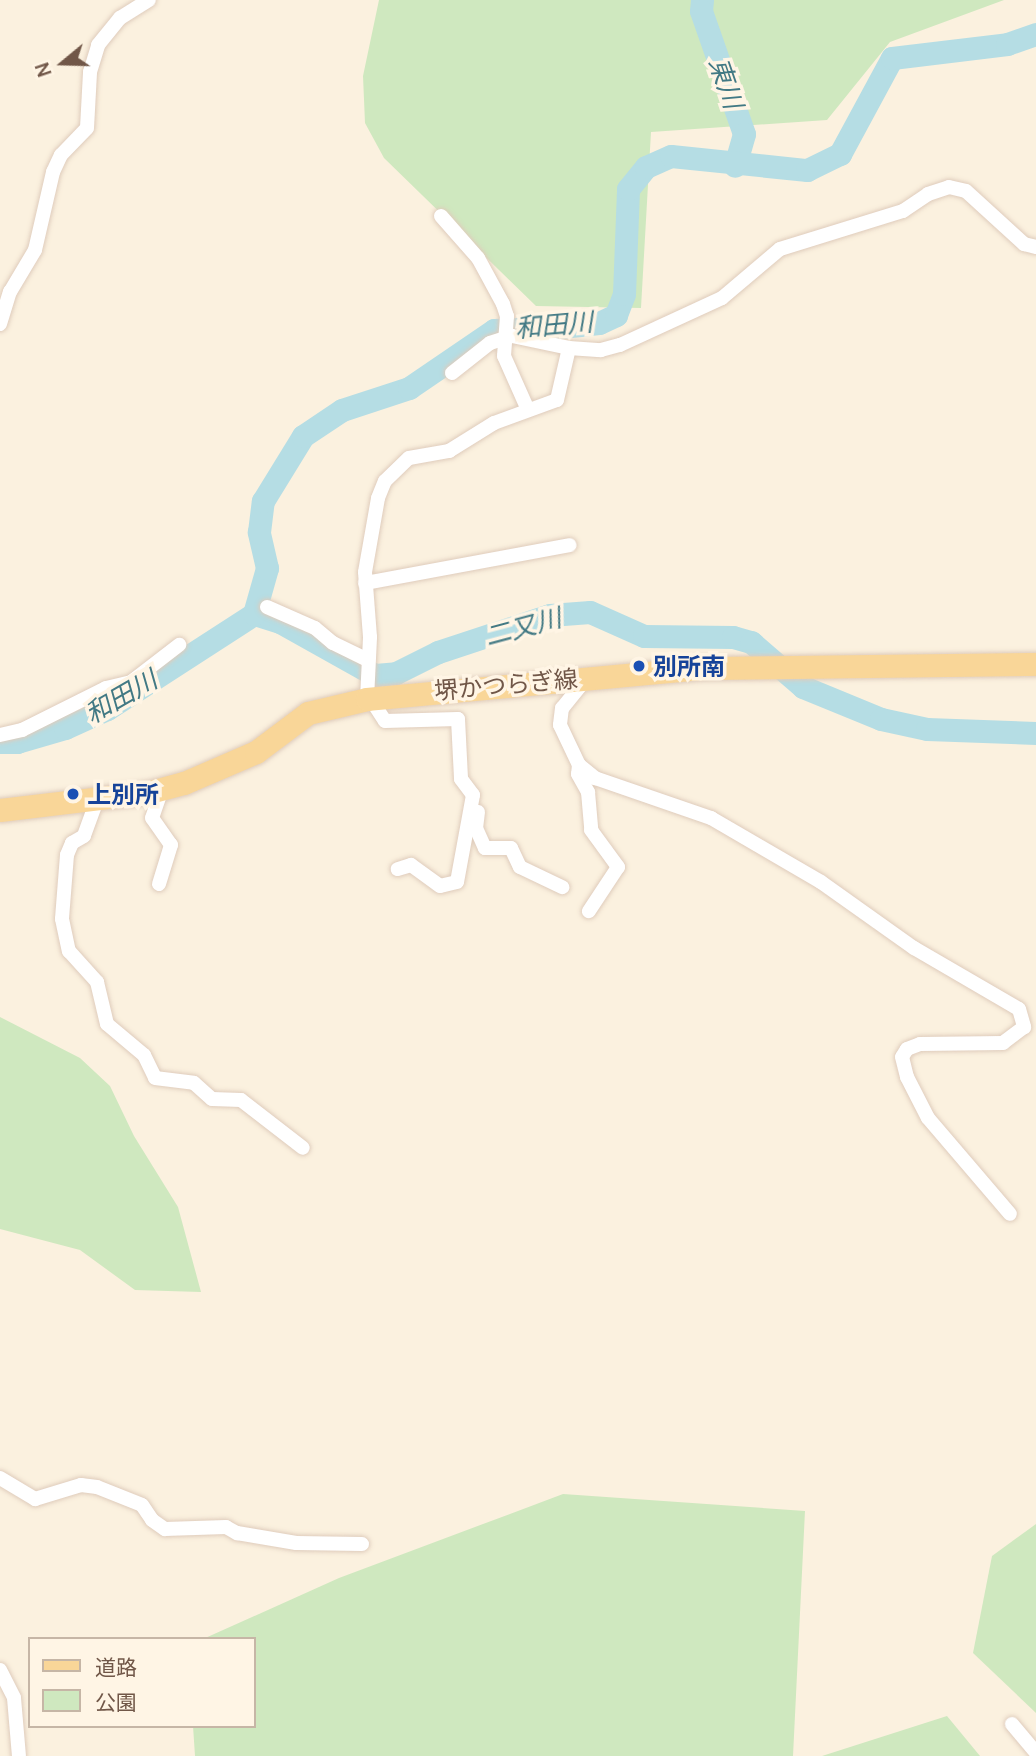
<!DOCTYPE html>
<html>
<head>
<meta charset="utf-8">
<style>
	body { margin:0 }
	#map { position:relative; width:1036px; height:1756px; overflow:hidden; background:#fbf1df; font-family:Manrope,"Noto Sans JP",sans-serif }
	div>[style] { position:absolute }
	.green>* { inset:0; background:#cfe8bf }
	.river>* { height:23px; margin:-11.5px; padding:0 11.5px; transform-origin:11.5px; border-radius:11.5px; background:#b5dde4 }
	.roads { filter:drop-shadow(0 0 2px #dfccbc) drop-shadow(0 0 2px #dfccbc) }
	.minor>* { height:14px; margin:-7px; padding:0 7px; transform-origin:7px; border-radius:7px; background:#fff }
	.primary>* { height:23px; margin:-11.5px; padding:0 11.5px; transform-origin:11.5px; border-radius:11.5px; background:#f9d698 }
	.dots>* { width:19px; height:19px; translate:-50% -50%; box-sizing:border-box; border:4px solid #fff5e5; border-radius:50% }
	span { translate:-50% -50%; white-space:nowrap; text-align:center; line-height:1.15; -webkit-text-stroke:7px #fff5e5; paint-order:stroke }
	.transit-label { font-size:24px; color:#164399; font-weight:700 }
	.left { translate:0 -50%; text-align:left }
	.street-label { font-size:24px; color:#715748 }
	.water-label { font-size:26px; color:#427984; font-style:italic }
	.legend { position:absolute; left:28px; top:1637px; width:228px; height:91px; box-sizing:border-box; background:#fff5e5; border:2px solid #c6b6a6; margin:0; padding:9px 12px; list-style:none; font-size:21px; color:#715748 }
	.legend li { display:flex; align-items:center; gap:14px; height:35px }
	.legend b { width:35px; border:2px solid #c6b6a6 }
	.north { position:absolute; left:28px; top:28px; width:70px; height:70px; -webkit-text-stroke:5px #fff5e5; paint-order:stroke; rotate:251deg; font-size:19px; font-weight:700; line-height:28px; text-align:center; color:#715748 }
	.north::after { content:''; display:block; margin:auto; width:24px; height:32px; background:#715748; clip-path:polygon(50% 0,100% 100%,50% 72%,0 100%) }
</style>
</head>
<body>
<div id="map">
	<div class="green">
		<div style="clip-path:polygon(379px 0,1004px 0,890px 42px,827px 120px,651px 132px,641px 308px,536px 306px,384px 158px,365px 123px,363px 76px)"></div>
		<div style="clip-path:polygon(0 1017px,80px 1058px,110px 1086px,134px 1136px,178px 1207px,201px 1292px,135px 1290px,80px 1250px,0 1229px)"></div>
		<div style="clip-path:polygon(563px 1494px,805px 1511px,793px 1756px,195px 1756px,193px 1726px,254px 1726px,254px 1639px,203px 1639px,339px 1578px)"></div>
		<div style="clip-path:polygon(1036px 1524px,1036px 1713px,973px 1653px,992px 1556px)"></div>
		<div style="clip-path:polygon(947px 1716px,980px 1756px,822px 1756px)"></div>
	</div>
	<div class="river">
		<div style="left:702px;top:0;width:11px;rotate:95deg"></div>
		<div style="left:701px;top:11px;width:130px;rotate:70.7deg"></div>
		<div style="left:744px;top:134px;width:33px;rotate:106deg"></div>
		<div style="left:254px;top:614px;width:27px;rotate:17deg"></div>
		<div style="left:280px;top:622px;width:109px;rotate:29.2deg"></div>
		<div style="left:375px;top:675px;width:21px;rotate:-5deg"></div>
		<div style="left:396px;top:673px;width:47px;rotate:-26.6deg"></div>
		<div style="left:438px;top:652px;width:118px;rotate:-18.3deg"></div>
		<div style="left:550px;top:615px;width:40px;rotate:-4.3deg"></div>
		<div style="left:590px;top:612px;width:59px;rotate:24deg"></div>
		<div style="left:644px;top:636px;width:89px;rotate:0.6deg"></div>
		<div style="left:733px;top:637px;width:19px;rotate:16deg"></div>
		<div style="left:751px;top:642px;width:69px;rotate:40.9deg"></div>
		<div style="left:803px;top:687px;width:84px;rotate:22.3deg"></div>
		<div style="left:881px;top:719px;width:47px;rotate:12.3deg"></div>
		<div style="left:927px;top:729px;width:109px;rotate:2.1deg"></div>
		<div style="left:0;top:742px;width:17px"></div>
		<div style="left:17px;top:742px;width:50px;rotate:-16.3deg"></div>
		<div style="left:65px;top:728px;width:46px;rotate:-24.3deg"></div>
		<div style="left:107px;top:709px;width:175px;rotate:-32.9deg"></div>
		<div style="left:254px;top:614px;width:48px;rotate:-74.2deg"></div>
		<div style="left:267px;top:568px;width:37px;rotate:-103deg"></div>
		<div style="left:259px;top:532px;width:31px;rotate:-83deg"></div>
		<div style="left:263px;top:501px;width:76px;rotate:-58.4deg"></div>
		<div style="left:303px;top:436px;width:47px;rotate:-33.7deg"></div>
		<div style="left:342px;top:410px;width:71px;rotate:-18.2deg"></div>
		<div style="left:409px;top:388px;width:103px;rotate:-34.3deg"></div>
		<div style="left:494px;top:330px;width:68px;rotate:-2.5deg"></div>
		<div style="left:562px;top:327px;width:37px;rotate:-6deg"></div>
		<div style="left:599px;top:323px;width:19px;rotate:-25deg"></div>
		<div style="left:616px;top:315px;width:22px;rotate:-69deg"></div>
		<div style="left:624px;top:294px;width:105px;rotate:-87.8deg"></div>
		<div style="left:628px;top:189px;width:28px;rotate:-51deg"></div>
		<div style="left:646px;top:167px;width:27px;rotate:-24deg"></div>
		<div style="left:671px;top:156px;width:137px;rotate:5.9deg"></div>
		<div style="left:807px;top:170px;width:37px;rotate:-26deg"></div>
		<div style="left:840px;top:154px;width:109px;rotate:-61.6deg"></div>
		<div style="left:892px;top:58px;width:116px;rotate:-6.9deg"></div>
		<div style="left:1007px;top:44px;width:31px;rotate:-19deg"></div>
	</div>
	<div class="roads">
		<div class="minor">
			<div style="left:441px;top:216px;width:56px;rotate:48.6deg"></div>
			<div style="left:478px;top:258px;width:52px;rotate:61.5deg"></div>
			<div style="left:503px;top:304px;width:13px;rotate:72deg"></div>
			<div style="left:507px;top:316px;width:40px;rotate:94.3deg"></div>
			<div style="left:504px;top:356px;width:59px;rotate:66deg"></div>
			<div style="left:0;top:324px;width:34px;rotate:-73deg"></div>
			<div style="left:10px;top:292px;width:49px;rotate:-59.2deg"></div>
			<div style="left:35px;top:250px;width:80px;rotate:-77deg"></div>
			<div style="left:53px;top:172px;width:19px;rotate:-65deg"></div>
			<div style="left:61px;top:155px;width:37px;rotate:-46deg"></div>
			<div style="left:87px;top:128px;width:56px;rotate:-86.9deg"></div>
			<div style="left:90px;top:72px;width:28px;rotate:-73deg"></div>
			<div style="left:98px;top:45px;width:35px;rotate:-51deg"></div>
			<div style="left:120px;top:18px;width:34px;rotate:-32deg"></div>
			<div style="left:452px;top:373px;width:48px;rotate:-38.3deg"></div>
			<div style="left:490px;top:343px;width:23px;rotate:-18deg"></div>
			<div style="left:512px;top:336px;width:58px;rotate:11.9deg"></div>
			<div style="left:569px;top:348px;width:32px;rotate:4deg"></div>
			<div style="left:601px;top:350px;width:20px;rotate:-15deg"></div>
			<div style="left:620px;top:345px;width:112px;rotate:-24.7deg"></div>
			<div style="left:722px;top:298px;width:76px;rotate:-40.2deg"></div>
			<div style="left:780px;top:249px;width:129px;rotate:-17.2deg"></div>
			<div style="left:903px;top:211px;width:30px;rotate:-34deg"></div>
			<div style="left:928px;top:194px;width:22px;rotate:-18deg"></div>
			<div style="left:949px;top:187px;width:17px;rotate:13deg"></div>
			<div style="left:966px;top:191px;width:79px;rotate:42.4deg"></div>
			<div style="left:1024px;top:244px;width:12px;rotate:14deg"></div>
			<div style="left:365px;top:583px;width:208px;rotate:-10.5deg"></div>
			<div style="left:267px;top:607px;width:52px;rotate:23.6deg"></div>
			<div style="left:315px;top:628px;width:23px;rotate:40deg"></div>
			<div style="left:333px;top:643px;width:39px;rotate:26deg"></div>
			<div style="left:585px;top:680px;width:36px;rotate:129deg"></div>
			<div style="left:562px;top:708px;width:17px;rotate:97deg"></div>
			<div style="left:560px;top:725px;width:44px;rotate:64.6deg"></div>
			<div style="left:579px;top:765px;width:21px;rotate:39deg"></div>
			<div style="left:595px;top:778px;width:123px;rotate:19deg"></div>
			<div style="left:711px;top:818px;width:127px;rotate:30.2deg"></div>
			<div style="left:821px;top:882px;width:114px;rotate:35.4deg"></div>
			<div style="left:914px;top:948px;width:121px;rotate:30.2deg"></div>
			<div style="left:1019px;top:1009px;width:19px;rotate:74deg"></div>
			<div style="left:1024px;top:1027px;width:26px;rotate:143deg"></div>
			<div style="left:1003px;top:1043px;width:83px;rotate:179.3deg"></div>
			<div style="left:920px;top:1044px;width:14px;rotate:159deg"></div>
			<div style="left:907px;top:1049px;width:9px;rotate:122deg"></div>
			<div style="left:902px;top:1057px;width:21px;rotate:76deg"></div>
			<div style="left:907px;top:1077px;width:46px;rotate:62.9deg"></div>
			<div style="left:928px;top:1118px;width:126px;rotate:49.5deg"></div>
			<div style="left:370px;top:698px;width:27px;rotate:57deg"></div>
			<div style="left:385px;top:721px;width:73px;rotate:-1.6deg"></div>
			<div style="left:458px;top:719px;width:60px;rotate:87.1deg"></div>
			<div style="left:461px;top:779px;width:20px;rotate:53deg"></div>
			<div style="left:473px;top:795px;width:88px;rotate:100.4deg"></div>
			<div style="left:457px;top:882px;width:17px;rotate:167deg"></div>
			<div style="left:440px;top:886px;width:36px;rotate:-144deg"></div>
			<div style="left:411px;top:865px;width:14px;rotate:163deg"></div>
			<div style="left:367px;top:699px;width:62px;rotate:-87.2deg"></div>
			<div style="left:370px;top:637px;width:65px;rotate:-94.4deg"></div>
			<div style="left:365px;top:572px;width:75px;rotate:-80deg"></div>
			<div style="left:378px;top:498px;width:18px;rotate:-68deg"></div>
			<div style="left:385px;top:481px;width:33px;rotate:-44deg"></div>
			<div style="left:409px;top:458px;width:41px;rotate:-9.9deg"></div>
			<div style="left:449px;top:451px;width:53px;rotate:-31.9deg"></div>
			<div style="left:494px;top:423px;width:67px;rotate:-20.1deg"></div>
			<div style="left:557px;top:400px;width:53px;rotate:-77deg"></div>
			<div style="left:0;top:735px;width:23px;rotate:-13deg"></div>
			<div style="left:22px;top:730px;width:94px;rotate:-26.6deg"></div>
			<div style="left:106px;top:688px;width:26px;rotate:-13deg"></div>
			<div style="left:131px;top:682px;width:61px;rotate:-37.6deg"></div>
			<div style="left:579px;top:765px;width:9px;rotate:96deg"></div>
			<div style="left:578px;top:774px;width:21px;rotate:61deg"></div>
			<div style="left:588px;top:792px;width:38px;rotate:85deg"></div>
			<div style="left:591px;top:830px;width:46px;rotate:53.9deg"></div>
			<div style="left:618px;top:867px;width:53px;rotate:123.4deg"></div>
			<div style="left:97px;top:800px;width:38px;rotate:110deg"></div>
			<div style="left:84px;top:836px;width:14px;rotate:150deg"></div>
			<div style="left:72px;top:843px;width:13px;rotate:113deg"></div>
			<div style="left:67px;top:855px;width:64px;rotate:94.5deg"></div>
			<div style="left:62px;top:919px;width:33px;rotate:78deg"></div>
			<div style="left:69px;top:951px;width:42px;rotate:47.9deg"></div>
			<div style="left:97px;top:982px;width:43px;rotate:76.6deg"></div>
			<div style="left:107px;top:1024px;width:48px;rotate:40deg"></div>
			<div style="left:144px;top:1055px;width:25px;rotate:64deg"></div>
			<div style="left:155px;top:1078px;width:39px;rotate:7deg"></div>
			<div style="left:194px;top:1083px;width:24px;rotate:42deg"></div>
			<div style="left:212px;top:1099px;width:29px;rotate:2deg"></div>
			<div style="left:241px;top:1100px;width:78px;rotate:37.7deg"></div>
			<div style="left:478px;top:812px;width:16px;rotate:97deg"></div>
			<div style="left:476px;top:828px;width:22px;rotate:66deg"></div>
			<div style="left:485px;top:848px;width:26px"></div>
			<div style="left:511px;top:848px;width:21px;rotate:65deg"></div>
			<div style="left:520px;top:867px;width:47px;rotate:25.5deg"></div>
			<div style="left:159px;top:884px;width:41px;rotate:-72.9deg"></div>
			<div style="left:171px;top:845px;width:33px;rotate:-125deg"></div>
			<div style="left:152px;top:818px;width:31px;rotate:-71deg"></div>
			<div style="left:0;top:1478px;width:41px;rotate:31deg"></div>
			<div style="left:35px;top:1499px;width:48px;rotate:-16.9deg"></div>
			<div style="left:81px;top:1485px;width:16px;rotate:7deg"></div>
			<div style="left:97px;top:1487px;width:48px;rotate:21.8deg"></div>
			<div style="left:142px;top:1505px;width:18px;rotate:56deg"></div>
			<div style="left:152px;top:1520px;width:16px;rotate:35deg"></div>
			<div style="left:165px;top:1529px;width:61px;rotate:-1.9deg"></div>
			<div style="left:226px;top:1527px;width:13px;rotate:29deg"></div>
			<div style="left:237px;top:1533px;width:60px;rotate:9.6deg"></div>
			<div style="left:296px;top:1543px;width:66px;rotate:0.9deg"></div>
			<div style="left:0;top:1670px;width:31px;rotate:63deg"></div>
			<div style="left:14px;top:1698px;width:58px;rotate:85.1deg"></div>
			<div style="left:1012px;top:1724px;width:38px;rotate:50deg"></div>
		</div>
		<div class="primary">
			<div style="left:0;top:810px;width:151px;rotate:-6.8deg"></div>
			<div style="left:150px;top:792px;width:35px;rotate:-15deg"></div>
			<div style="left:184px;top:783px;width:78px;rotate:-23.3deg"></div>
			<div style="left:256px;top:752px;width:65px;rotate:-36.9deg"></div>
			<div style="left:308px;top:713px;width:61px;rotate:-13.3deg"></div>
			<div style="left:367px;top:699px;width:338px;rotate:-5.3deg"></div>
			<div style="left:704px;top:668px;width:332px;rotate:-0.7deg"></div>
		</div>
	</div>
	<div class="dots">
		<div style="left:639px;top:666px;background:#1a4fb4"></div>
		<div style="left:73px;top:794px;background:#1a4fb4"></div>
	</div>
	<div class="transit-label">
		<span class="left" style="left:653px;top:666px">別所南</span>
		<span class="left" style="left:87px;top:794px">上別所</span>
	</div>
	<div class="street-label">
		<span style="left:506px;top:684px;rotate:-5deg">堺かつらぎ線</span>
	</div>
	<div class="water-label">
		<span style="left:726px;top:83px;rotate:71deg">東川</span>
		<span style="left:554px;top:325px;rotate:-5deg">和田川</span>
		<span style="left:523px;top:627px;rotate:-15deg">二又川</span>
		<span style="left:121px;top:697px;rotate:-30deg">和田川</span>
	</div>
	<ul class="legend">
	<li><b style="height:9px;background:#f9d698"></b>道路</li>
	<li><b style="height:19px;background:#cfe8bf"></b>公園</li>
	</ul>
	<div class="north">N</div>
</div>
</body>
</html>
